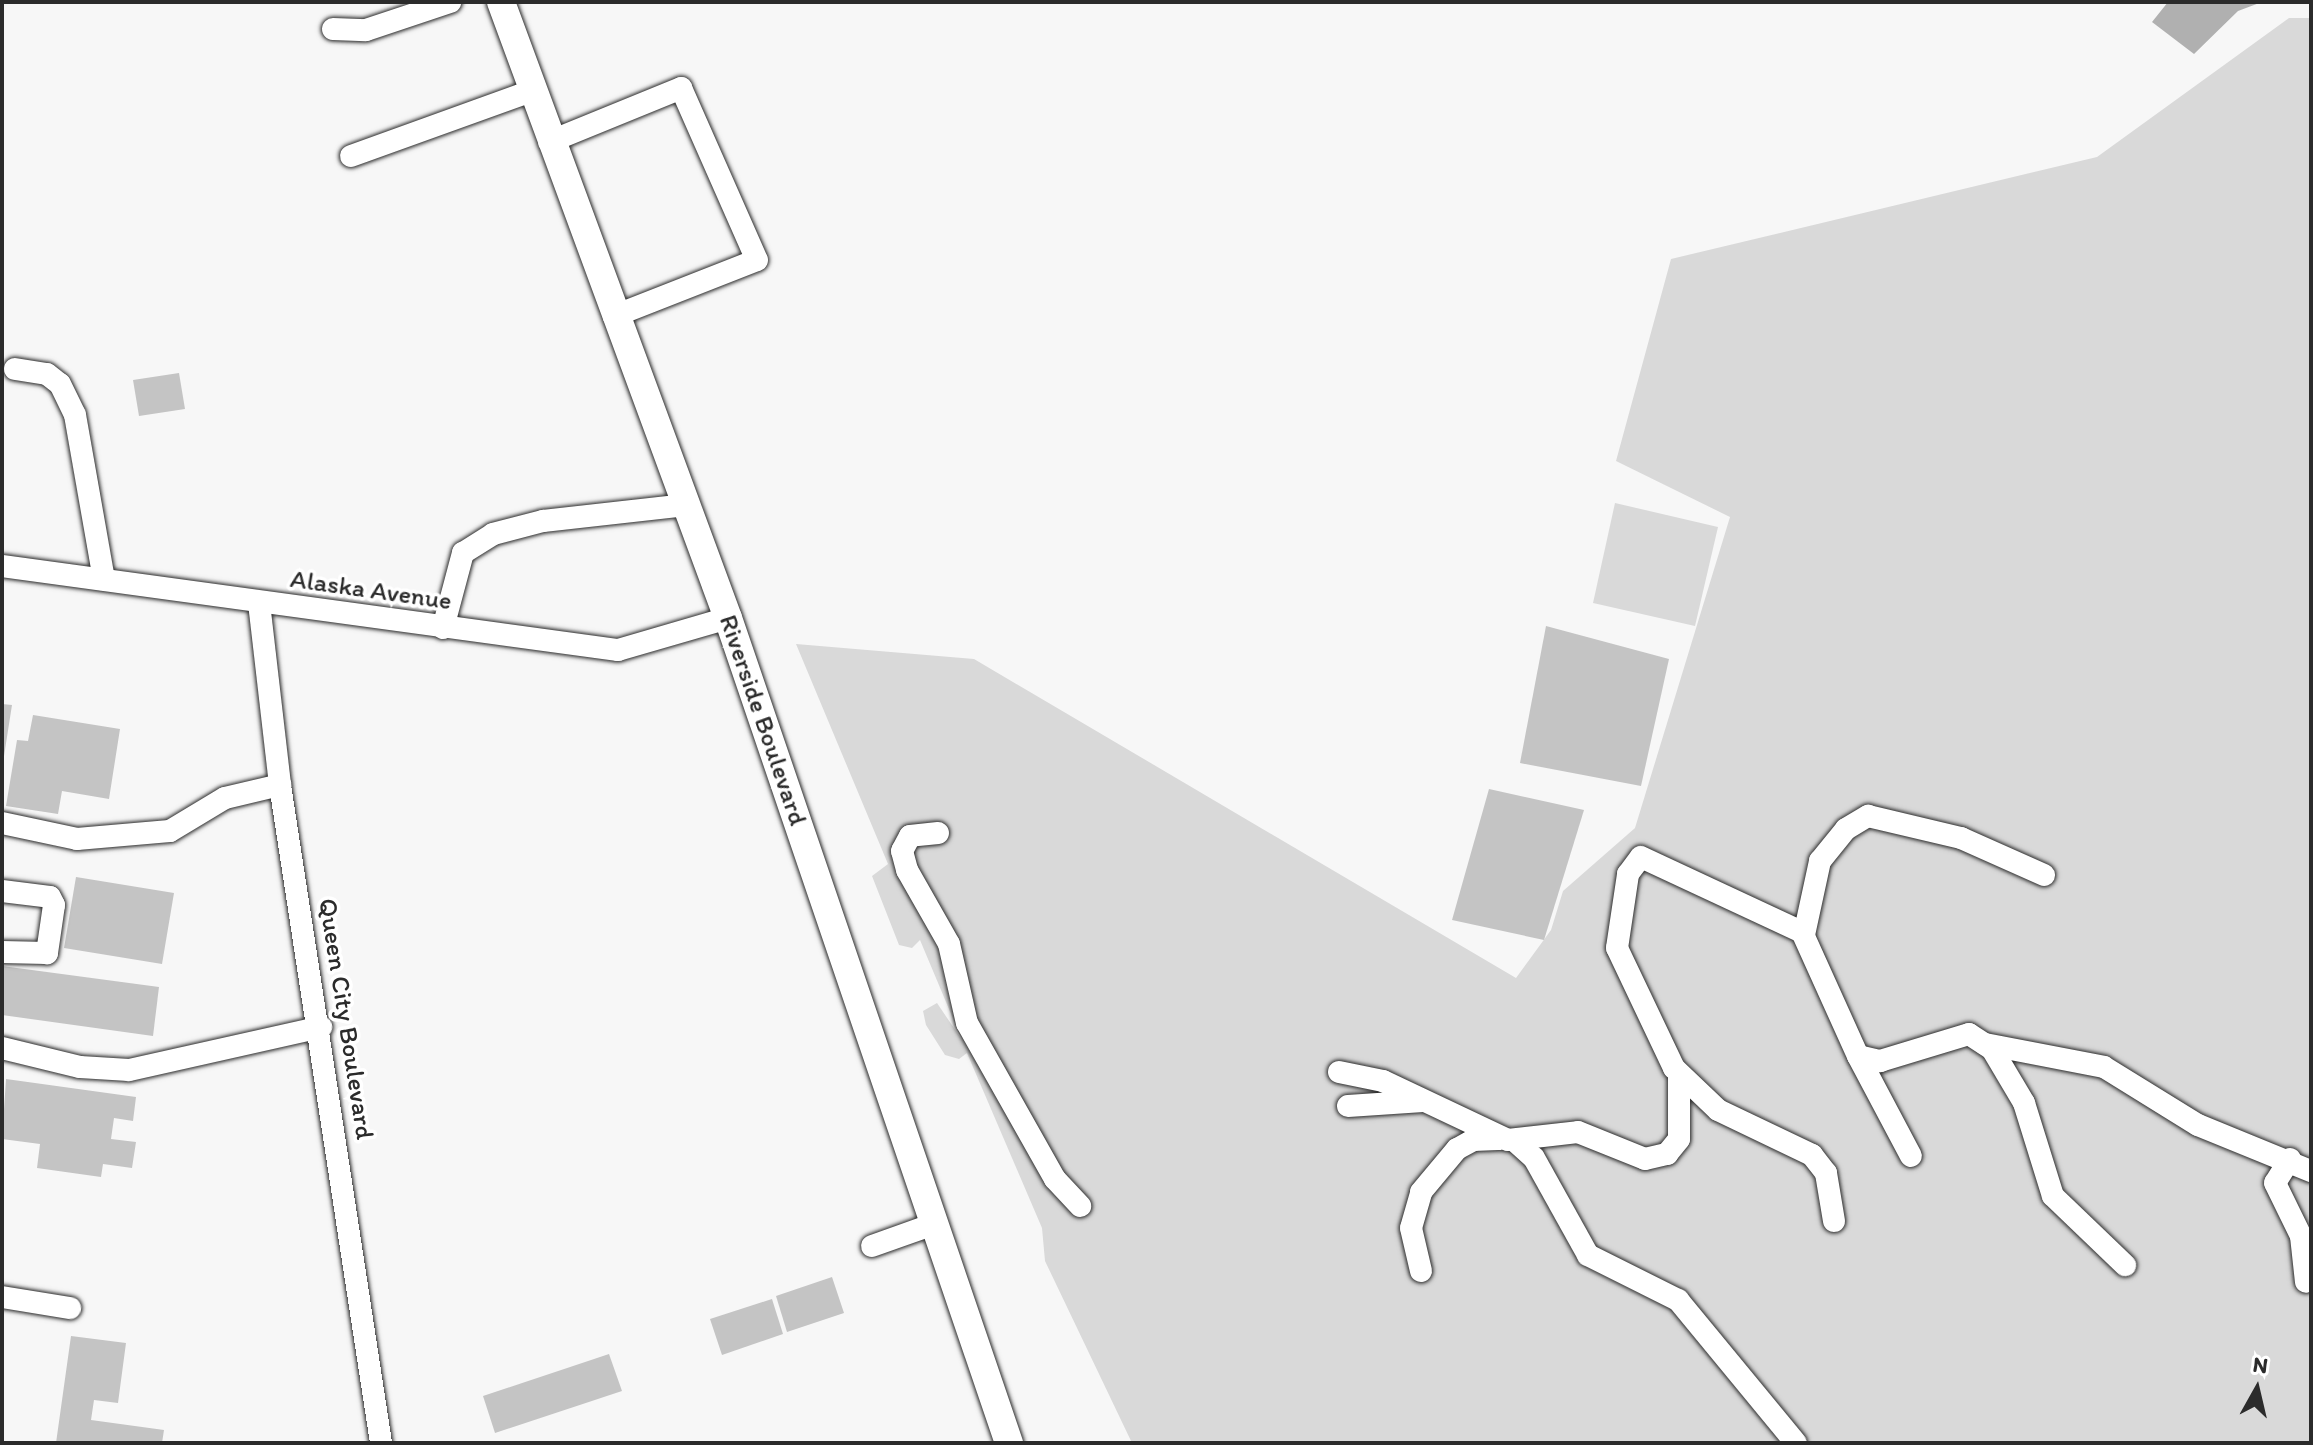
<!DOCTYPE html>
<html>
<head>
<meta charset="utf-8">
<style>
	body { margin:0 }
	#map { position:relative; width:2313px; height:1445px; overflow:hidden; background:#f7f7f7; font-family:Itim,sans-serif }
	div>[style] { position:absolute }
	.green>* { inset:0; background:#d9d9d9 }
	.water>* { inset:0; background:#b0b0b0 }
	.building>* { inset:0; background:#c4c4c4 }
	.roads { filter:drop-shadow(0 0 2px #2b2b2b) drop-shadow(0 0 2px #2b2b2b) }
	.minor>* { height:22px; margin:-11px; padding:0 11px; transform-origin:11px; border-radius:11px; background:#fff }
	.major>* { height:28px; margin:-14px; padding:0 14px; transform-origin:14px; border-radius:14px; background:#fff }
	span { translate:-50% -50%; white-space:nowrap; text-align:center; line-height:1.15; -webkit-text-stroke:7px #fff; paint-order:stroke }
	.street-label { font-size:26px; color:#2b2b2b }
	.frame { position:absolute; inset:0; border:4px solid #2b2b2b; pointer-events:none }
	.north { position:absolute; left:2217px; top:1349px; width:80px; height:80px; -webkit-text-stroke:6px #fff; paint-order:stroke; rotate:8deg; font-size:22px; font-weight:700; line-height:32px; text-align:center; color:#2b2b2b }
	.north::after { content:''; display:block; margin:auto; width:28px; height:36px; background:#2b2b2b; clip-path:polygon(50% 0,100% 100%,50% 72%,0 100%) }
</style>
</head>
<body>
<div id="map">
	<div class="green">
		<div style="clip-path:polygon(2289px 18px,2311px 18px,2311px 1443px,1132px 1443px,1045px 1261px,1042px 1228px,967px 1053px,959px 1059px,945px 1055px,926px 1025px,923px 1011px,937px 1003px,962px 1040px,920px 940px,912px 948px,899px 945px,872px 876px,888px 864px,796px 644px,974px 659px,1516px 978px,1551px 930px,1563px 891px,1635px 828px,1730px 517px,1616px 461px,1671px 259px,2097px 157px)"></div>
		<div style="clip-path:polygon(1615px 503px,1718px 527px,1695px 626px,1593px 603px)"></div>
	</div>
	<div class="water">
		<div style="clip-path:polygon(2168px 2px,2262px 2px,2238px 11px,2194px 54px,2152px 22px)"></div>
	</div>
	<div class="building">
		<div style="clip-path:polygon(179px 373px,185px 409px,139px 416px,133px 380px)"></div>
		<div style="clip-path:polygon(1546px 626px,1669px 659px,1641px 786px,1520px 763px)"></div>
		<div style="clip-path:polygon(2px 704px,12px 705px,4px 756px,2px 756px)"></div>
		<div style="clip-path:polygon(33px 715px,120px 729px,109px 799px,62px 791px,58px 814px,6px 806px,17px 740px,28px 741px)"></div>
		<div style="clip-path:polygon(1489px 789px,1584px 810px,1544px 940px,1452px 920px)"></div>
		<div style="clip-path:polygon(76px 877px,174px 893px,162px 964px,64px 948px)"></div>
		<div style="clip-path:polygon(2px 966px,159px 987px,153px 1036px,2px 1015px)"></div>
		<div style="clip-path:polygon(6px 1079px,136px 1097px,133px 1121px,114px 1118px,111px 1139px,136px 1142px,132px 1168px,103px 1164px,101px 1177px,37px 1168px,40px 1144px,2px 1139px)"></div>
		<div style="clip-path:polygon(832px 1277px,844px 1313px,787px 1332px,776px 1296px)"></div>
		<div style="clip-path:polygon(772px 1299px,783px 1334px,722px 1355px,710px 1319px)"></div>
		<div style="clip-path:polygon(71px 1336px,126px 1343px,118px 1403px,94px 1400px,91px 1420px,164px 1430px,162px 1443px,56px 1443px)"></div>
		<div style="clip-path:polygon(609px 1354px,622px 1391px,495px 1433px,483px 1396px)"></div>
	</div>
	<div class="roads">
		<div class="minor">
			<div style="left:333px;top:29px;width:33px;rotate:2deg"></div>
			<div style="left:366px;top:30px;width:89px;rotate:-18.4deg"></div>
			<div style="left:549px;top:142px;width:143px;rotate:-22.2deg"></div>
			<div style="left:681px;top:88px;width:188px;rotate:66.2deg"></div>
			<div style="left:757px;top:260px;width:154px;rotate:158.6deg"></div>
			<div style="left:351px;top:156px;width:192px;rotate:-19.8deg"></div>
			<div style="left:15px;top:369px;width:32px;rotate:9deg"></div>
			<div style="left:47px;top:374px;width:16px;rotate:38deg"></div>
			<div style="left:60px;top:384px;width:34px;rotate:64deg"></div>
			<div style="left:75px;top:415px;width:167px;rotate:80deg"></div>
			<div style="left:2px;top:566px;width:622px;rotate:7.77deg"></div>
			<div style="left:618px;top:650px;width:115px;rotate:-16.2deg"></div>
			<div style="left:259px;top:603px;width:183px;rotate:83.4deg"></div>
			<div style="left:280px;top:785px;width:666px;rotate:81.27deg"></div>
			<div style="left:443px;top:628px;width:78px;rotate:-75.1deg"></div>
			<div style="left:463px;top:553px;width:36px;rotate:-32deg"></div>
			<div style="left:493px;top:534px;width:52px;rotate:-14.6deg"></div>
			<div style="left:543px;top:521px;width:144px;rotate:-6.4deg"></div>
			<div style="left:2px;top:823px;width:77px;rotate:12deg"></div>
			<div style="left:77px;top:839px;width:93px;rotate:-4.9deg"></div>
			<div style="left:170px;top:831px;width:64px;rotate:-31deg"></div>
			<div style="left:225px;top:798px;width:57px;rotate:-13.3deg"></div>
			<div style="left:938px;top:833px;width:28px;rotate:174deg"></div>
			<div style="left:910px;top:836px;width:17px;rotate:118deg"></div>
			<div style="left:902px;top:851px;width:20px;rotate:75deg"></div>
			<div style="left:907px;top:870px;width:85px;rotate:60.4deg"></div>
			<div style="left:949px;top:944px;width:81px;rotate:77.2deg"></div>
			<div style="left:967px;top:1023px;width:179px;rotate:60.6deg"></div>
			<div style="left:1055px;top:1179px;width:37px;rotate:47deg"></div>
			<div style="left:2px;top:891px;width:48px;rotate:7.1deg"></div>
			<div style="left:50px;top:897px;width:9px;rotate:63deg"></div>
			<div style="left:54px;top:905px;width:49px;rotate:98.3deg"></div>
			<div style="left:47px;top:953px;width:45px;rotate:-178.7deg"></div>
			<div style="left:1804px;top:935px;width:76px;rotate:-77.8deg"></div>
			<div style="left:1820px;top:861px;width:41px;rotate:-50.9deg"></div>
			<div style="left:1846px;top:829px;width:26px;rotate:-31deg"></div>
			<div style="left:1868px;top:816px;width:96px;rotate:13.3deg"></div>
			<div style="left:1961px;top:838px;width:91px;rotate:24deg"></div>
			<div style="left:1985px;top:1044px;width:121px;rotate:10.9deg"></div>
			<div style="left:2104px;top:1067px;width:110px;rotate:31.7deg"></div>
			<div style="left:2198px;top:1125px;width:122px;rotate:22.2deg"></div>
			<div style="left:2px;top:1048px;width:80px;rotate:13.7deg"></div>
			<div style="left:80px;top:1067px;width:49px;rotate:3.5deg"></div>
			<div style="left:129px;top:1070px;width:197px;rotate:-12.6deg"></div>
			<div style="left:1858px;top:1056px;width:113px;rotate:62.1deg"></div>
			<div style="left:1339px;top:1072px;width:45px;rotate:11.6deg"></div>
			<div style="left:1383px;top:1081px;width:138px;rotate:25.3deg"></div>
			<div style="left:1508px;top:1140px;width:70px;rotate:-6.5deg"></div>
			<div style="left:1578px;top:1132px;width:72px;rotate:21.9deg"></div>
			<div style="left:1645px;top:1159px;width:23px;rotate:-13deg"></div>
			<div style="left:1667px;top:1154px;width:19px;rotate:-51deg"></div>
			<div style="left:1679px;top:1139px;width:63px;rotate:-90deg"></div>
			<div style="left:1348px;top:1106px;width:75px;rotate:-3.8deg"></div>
			<div style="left:1515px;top:1141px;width:25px;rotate:42deg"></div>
			<div style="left:1534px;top:1158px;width:111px;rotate:60.9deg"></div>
			<div style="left:1588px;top:1255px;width:101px;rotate:26.6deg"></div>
			<div style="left:1678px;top:1300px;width:185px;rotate:50.5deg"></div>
			<div style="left:2290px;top:1159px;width:28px;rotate:122deg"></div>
			<div style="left:2275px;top:1183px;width:59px;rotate:63.9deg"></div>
			<div style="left:2301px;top:1236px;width:46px;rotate:83.8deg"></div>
			<div style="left:1834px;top:1221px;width:49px;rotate:-99.5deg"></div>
			<div style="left:1826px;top:1173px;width:23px;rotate:-128deg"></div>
			<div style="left:1812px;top:1155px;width:104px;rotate:-154.4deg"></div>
			<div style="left:1718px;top:1110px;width:61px;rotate:-136.3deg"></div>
			<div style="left:1674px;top:1068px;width:133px;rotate:-115.4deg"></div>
			<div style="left:1617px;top:948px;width:75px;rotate:-81.5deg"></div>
			<div style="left:1628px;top:874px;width:21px;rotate:-53deg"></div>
			<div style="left:1641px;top:857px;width:178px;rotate:25deg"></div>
			<div style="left:1802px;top:932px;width:136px;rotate:65.7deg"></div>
			<div style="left:1858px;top:1056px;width:23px;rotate:13deg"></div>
			<div style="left:1880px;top:1061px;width:93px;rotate:-16.9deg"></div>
			<div style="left:1969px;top:1034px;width:27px;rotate:33deg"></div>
			<div style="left:1992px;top:1049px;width:63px;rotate:59.3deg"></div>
			<div style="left:2024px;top:1103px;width:97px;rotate:72.7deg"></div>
			<div style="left:2053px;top:1196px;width:100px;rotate:43.8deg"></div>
			<div style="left:872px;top:1246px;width:66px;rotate:-19.5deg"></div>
			<div style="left:1421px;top:1271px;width:44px;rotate:-103.1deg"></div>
			<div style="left:1411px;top:1228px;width:37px;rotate:-74deg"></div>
			<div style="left:1421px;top:1192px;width:56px;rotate:-50.1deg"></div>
			<div style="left:1457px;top:1149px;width:18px;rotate:-29deg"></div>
			<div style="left:1473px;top:1140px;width:25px;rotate:-2deg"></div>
			<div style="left:2px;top:1297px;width:69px;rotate:9.2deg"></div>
		</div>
		<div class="major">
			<div style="left:501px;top:2px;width:656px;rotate:69.77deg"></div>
			<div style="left:728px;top:618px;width:872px;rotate:71.19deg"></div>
		</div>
	</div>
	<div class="street-label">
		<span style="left:371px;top:590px;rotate:8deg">Alaska Avenue</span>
		<span style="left:763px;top:720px;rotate:71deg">Riverside Boulevard</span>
		<span style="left:346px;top:1019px;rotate:81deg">Queen City Boulevard</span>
	</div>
	<div class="frame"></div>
	<div class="north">N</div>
</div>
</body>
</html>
